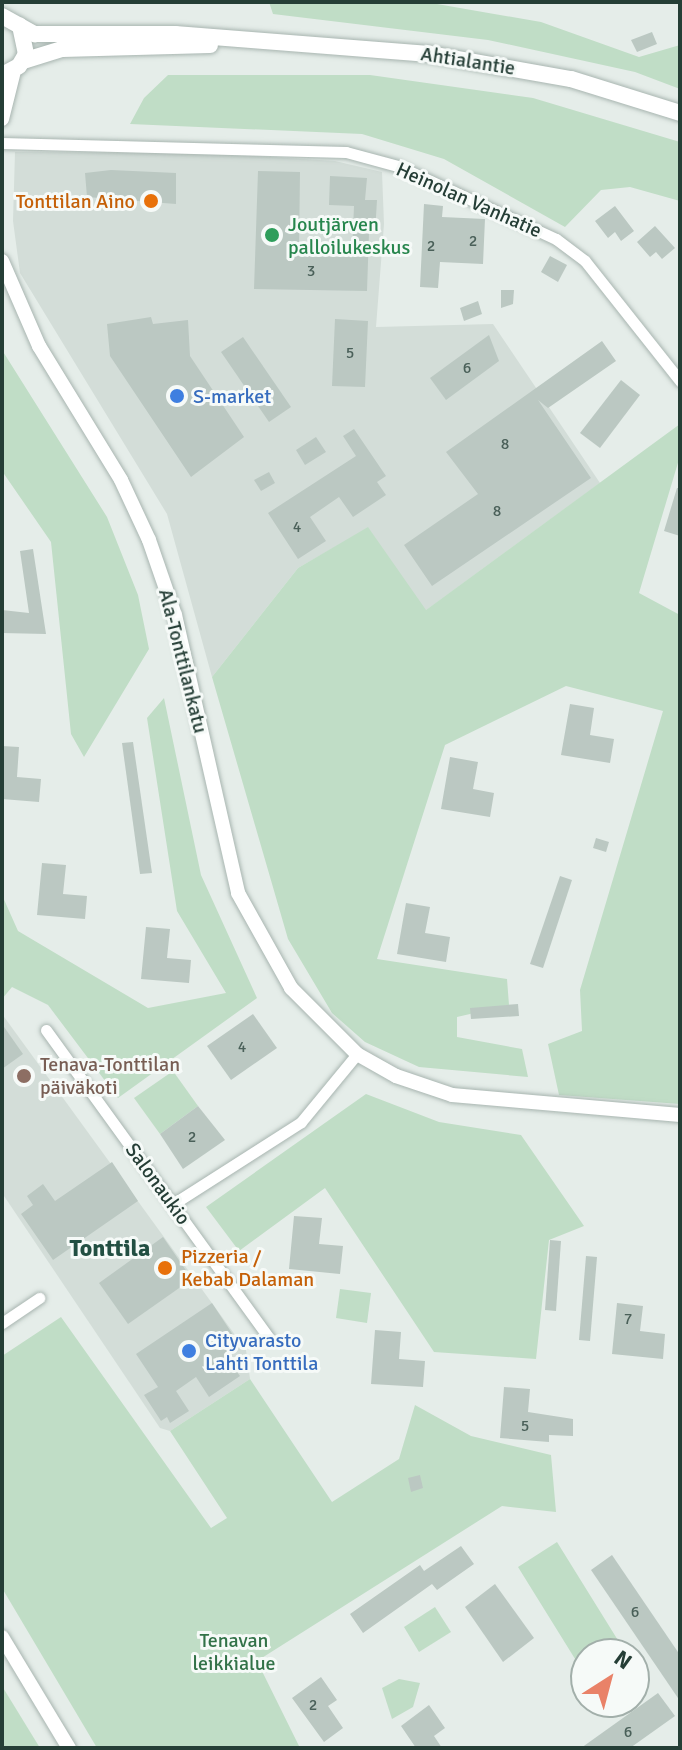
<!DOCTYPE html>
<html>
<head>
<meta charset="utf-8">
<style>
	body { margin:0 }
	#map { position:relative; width:682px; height:1750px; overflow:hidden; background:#e5ede9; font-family:Signika,sans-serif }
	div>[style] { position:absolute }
	.built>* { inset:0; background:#d3ddd8 }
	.green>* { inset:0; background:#c0ddc6 }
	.building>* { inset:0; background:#bbc8c2 }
	.roads { filter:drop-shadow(0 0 2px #a8b5b0) drop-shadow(0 0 2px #a8b5b0) }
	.minor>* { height:11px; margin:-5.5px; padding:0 5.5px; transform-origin:5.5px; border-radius:5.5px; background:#fff }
	.tertiary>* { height:14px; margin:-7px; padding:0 7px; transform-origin:7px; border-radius:7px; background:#fff }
	.secondary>* { height:16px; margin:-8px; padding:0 8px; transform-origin:8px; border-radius:8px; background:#fff }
	.dots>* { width:22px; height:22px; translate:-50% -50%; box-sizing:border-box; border:4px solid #f6faf8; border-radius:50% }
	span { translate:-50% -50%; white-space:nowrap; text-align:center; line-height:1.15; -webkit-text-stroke:6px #f6faf8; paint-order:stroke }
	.number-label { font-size:16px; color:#4a6059 }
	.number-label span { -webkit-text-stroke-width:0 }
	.street-label { font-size:20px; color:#253e36 }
	.food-label { font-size:20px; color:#c56008 }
	.right { translate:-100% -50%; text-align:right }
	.left { translate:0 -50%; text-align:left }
	.leisure-label { font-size:20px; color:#27864d }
	.shop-label { font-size:20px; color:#366cbe }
	.education-label { font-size:20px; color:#785e54 }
	.park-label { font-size:20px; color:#327248 }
	.quarter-label { font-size:24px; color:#224f42; font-weight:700 }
	.frame { position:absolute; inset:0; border:4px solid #253e36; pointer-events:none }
	.north { position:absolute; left:570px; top:1638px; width:80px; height:80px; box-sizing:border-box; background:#f6faf8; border:2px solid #a2afaa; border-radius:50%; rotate:36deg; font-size:22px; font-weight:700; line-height:32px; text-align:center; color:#253e36 }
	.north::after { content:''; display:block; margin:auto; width:28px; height:36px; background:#e98268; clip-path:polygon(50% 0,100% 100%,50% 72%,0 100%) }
</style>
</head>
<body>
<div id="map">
	<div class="built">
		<div style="clip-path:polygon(15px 152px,208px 153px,335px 161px,382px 172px,384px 224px,376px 327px,493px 324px,600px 483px,425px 611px,368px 528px,298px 568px,212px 677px,167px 514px,20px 273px,13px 221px)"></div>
		<div style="clip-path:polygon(2px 1014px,246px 1350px,250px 1379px,170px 1431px,160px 1428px,2px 1193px)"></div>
	</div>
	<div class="green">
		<div style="clip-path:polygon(269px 2px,437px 4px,541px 22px,639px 57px,680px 45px,680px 89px,635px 72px,488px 40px,273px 14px)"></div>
		<div style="clip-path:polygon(168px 75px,370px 75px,533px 98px,680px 142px,680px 201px,630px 187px,601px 190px,565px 227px,444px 159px,362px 134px,130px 124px,144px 98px)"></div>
		<div style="clip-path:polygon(2px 350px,107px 517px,138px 595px,149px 649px,84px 757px,71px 734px,51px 542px,2px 471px)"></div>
		<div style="clip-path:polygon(680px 424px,680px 456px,639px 593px,680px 615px,680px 1104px,559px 1095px,548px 1044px,582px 1031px,580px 990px,663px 711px,566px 686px,445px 745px,377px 959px,507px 979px,509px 1005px,457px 1017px,457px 1037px,522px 1049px,528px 1077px,419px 1067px,365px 1042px,332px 1013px,288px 939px,212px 677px,298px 568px,368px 527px,426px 610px)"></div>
		<div style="clip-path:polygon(164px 698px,201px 875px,257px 998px,118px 1098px,48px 1005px,12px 987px,2px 999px,2px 895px,18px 931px,148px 1008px,226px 993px,177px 911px,147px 718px)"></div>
		<div style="clip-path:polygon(173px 1071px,198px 1106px,160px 1134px,134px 1098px)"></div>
		<div style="clip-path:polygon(366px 1094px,439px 1122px,521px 1135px,584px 1226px,549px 1240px,536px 1359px,434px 1352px,325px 1188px,239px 1251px,206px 1207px)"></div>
		<div style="clip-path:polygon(340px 1289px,371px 1293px,367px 1323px,336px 1318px)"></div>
		<div style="clip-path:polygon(61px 1317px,211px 1528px,227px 1518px,170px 1431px,250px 1379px,332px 1502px,399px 1459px,415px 1405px,471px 1436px,551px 1455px,556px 1512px,502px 1506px,257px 1661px,300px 1748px,97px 1748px,2px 1588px,2px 1356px)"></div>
		<div style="clip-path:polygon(557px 1542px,624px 1650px,586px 1654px,585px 1675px,518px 1567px)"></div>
		<div style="clip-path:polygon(435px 1607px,451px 1632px,419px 1652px,404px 1627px)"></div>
		<div style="clip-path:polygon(399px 1679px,420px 1683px,413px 1707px,392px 1719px,382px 1688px)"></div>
		<div style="clip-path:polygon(2px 1686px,40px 1748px,2px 1748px)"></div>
	</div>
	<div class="building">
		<div style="clip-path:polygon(652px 32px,657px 44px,637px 52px,631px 40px)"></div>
		<div style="clip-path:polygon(111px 170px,176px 173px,176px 204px,87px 197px,85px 173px)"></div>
		<div style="clip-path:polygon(258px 171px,300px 172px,299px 251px,352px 253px,354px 206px,329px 205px,330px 176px,367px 178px,365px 200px,377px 200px,375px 233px,369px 233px,367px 291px,254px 289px)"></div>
		<div style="clip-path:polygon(424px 204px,443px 206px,442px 217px,485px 219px,483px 264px,440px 262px,438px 288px,420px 287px)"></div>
		<div style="clip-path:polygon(615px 206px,634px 231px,621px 241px,615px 232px,608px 238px,595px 221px)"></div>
		<div style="clip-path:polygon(655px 226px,675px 248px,662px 259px,656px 252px,650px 257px,637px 242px)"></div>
		<div style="clip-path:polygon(550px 256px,567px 265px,558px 282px,541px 272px)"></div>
		<div style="clip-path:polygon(501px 290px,514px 290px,513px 304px,501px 308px)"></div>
		<div style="clip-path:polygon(478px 301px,482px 314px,464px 321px,460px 308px)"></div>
		<div style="clip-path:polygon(151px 317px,153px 324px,188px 320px,190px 356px,244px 437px,191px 477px,110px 356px,107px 324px)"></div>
		<div style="clip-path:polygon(335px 319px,368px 321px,365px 387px,332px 386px)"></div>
		<div style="clip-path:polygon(489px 335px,499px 361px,446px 400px,430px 378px)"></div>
		<div style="clip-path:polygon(243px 337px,291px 407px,269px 422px,221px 352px)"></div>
		<div style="clip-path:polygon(602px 341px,616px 361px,548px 408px,538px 400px,591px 478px,432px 586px,404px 545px,478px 494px,446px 452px)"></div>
		<div style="clip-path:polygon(621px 380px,640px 395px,600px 448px,580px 433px)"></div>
		<div style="clip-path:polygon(354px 429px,386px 476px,377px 482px,386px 495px,353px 517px,339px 497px,310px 517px,326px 541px,298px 559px,268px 513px,356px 456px,343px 436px)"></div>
		<div style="clip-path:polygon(316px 437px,326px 452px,305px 465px,296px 450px)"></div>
		<div style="clip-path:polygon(269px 472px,275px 483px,261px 491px,254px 480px)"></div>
		<div style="clip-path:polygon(677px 488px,680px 488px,680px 536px,664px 531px)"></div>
		<div style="clip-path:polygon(33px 549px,46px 634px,2px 633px,2px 610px,29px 613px,20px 551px)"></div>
		<div style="clip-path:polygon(570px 704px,594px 708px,590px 735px,614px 739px,610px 763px,561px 755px)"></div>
		<div style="clip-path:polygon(133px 742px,152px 873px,140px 874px,122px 743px)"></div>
		<div style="clip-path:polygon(2px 746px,19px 747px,17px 777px,41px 779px,39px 802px,2px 799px)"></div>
		<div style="clip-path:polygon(450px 757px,478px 762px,473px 789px,494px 793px,490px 817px,441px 809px)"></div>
		<div style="clip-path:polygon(596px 838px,609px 842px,606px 852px,593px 848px)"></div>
		<div style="clip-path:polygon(42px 863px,66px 865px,63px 894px,87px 896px,85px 919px,37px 915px)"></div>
		<div style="clip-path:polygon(560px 876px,572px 880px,543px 968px,530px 964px)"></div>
		<div style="clip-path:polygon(406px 903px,430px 907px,425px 933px,450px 937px,446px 962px,397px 954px)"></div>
		<div style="clip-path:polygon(146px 927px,170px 929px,167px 958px,191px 960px,189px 983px,141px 979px)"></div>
		<div style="clip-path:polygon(518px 1004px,519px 1016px,471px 1019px,470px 1008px)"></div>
		<div style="clip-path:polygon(253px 1014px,277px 1048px,231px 1080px,207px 1046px)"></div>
		<div style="clip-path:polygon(2px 1024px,23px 1054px,2px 1069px)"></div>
		<div style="clip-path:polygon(198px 1106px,225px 1140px,183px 1169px,160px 1134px)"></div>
		<div style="clip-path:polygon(112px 1162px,138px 1201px,53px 1260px,21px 1214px,33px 1205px,27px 1196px,43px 1184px,55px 1201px)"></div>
		<div style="clip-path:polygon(294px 1216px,322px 1218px,319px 1244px,343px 1246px,340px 1274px,289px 1269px)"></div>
		<div style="clip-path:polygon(163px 1237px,192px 1279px,128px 1324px,99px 1283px)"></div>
		<div style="clip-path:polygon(550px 1240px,561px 1241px,556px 1311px,545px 1310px)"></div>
		<div style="clip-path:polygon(586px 1256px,597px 1257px,590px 1341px,579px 1340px)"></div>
		<div style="clip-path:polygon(212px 1303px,241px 1347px,226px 1357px,240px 1376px,209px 1397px,196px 1377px,176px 1391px,189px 1411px,170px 1423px,167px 1417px,161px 1421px,144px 1395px,158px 1387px,136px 1354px)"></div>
		<div style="clip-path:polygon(617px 1303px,643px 1306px,640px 1331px,665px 1334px,663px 1359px,612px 1354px)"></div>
		<div style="clip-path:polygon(375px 1330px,401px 1332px,399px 1359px,425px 1361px,423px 1387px,371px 1384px)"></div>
		<div style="clip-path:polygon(504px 1387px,530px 1389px,528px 1412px,573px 1419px,573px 1436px,549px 1435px,549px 1442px,500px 1438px)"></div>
		<div style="clip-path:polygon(420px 1475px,423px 1488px,411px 1492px,408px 1478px)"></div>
		<div style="clip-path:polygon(461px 1546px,474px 1564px,437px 1590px,432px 1584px,363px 1633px,350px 1614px,420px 1565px,424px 1571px)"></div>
		<div style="clip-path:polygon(612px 1555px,680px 1655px,680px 1701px,591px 1570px)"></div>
		<div style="clip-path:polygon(495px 1584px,534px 1638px,503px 1662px,465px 1607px)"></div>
		<div style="clip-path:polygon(321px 1677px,337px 1700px,328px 1706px,343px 1728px,324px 1742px,292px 1698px)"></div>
		<div style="clip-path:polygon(658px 1693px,675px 1716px,630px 1748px,581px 1748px)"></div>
		<div style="clip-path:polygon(429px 1705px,445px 1728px,434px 1736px,442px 1748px,416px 1748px,401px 1726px)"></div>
	</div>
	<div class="roads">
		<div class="minor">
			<div style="left:2px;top:143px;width:344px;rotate:1.5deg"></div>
			<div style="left:346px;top:152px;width:54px;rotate:15.1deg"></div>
			<div style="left:398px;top:166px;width:174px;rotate:24.8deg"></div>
			<div style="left:556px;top:239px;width:36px;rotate:37deg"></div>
			<div style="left:585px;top:261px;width:153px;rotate:51.6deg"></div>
			<div style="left:46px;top:1030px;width:380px;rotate:54.1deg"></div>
			<div style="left:173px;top:1204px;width:152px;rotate:-32.6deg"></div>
			<div style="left:301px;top:1122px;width:88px;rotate:-50.5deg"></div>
			<div style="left:2px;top:1323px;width:45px;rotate:-34deg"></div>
		</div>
		<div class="tertiary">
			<div style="left:2px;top:119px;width:49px;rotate:-76deg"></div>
			<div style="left:2px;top:261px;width:93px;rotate:66.5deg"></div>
			<div style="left:39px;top:346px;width:157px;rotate:58.5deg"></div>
			<div style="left:121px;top:480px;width:66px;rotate:65deg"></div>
			<div style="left:149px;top:540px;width:79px;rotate:70.9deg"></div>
			<div style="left:175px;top:615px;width:285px;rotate:77.2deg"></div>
			<div style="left:238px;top:893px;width:109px;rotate:60.8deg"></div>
			<div style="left:291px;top:988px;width:93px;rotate:45deg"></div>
			<div style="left:357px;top:1054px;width:45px;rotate:29.4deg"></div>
			<div style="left:396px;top:1076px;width:59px;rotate:18.7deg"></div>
			<div style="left:452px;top:1095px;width:229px;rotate:5deg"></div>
			<div style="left:2px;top:1637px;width:130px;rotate:58.9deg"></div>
		</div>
		<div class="secondary">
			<div style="left:2px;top:16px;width:38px;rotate:29deg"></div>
			<div style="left:35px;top:34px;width:140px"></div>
			<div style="left:175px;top:34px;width:255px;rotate:4.5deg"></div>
			<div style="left:429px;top:54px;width:144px;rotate:10deg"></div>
			<div style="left:571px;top:79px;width:114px;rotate:17.3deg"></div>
			<div style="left:23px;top:61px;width:41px;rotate:-17.1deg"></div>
			<div style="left:62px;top:49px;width:148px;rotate:-1.5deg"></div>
			<div style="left:2px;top:75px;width:19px;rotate:-28deg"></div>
			<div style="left:19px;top:66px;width:14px;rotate:-60deg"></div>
			<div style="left:26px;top:54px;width:29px;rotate:-102deg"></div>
		</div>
	</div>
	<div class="dots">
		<div style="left:151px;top:201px;background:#e8710a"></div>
		<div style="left:272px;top:235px;background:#2e9e5b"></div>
		<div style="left:177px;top:396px;background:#3f7fe0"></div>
		<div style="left:24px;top:1076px;background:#8d6e63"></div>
		<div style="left:165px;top:1268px;background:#e8710a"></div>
		<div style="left:189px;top:1351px;background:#3f7fe0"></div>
	</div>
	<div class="number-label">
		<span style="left:473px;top:241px">2</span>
		<span style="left:431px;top:246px">2</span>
		<span style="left:311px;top:271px">3</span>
		<span style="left:350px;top:353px">5</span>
		<span style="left:467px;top:368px">6</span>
		<span style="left:505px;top:444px">8</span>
		<span style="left:497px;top:511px">8</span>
		<span style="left:297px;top:527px">4</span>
		<span style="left:242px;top:1047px">4</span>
		<span style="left:192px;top:1137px">2</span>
		<span style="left:628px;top:1319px">7</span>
		<span style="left:525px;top:1426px">5</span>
		<span style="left:635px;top:1612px">6</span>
		<span style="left:313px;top:1705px">2</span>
		<span style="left:628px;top:1732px">6</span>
	</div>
	<div class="street-label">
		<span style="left:468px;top:61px;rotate:9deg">Ahtialantie</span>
		<span style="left:469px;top:200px;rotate:24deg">Heinolan Vanhatie</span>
		<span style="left:183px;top:661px;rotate:76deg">Ala-Tonttilankatu</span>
		<span style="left:158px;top:1184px;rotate:54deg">Salonaukio</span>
	</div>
	<div class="food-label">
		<span class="right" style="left:135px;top:201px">Tonttilan Aino</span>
		<span class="left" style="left:181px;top:1268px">Pizzeria /<br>Kebab Dalaman</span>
	</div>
	<div class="leisure-label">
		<span class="left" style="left:288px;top:236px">Joutjärven<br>palloilukeskus</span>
	</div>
	<div class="shop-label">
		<span class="left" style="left:193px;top:396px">S-market</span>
		<span class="left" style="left:205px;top:1352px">Cityvarasto<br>Lahti Tonttila</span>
	</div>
	<div class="education-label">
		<span class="left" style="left:40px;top:1076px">Tenava-Tonttilan<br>päiväkoti</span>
	</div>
	<div class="park-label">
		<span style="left:234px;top:1652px">Tenavan<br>leikkialue</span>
	</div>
	<div class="quarter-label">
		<span style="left:110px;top:1249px">Tonttila</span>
	</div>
	<div class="frame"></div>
	<div class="north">N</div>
</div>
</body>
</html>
